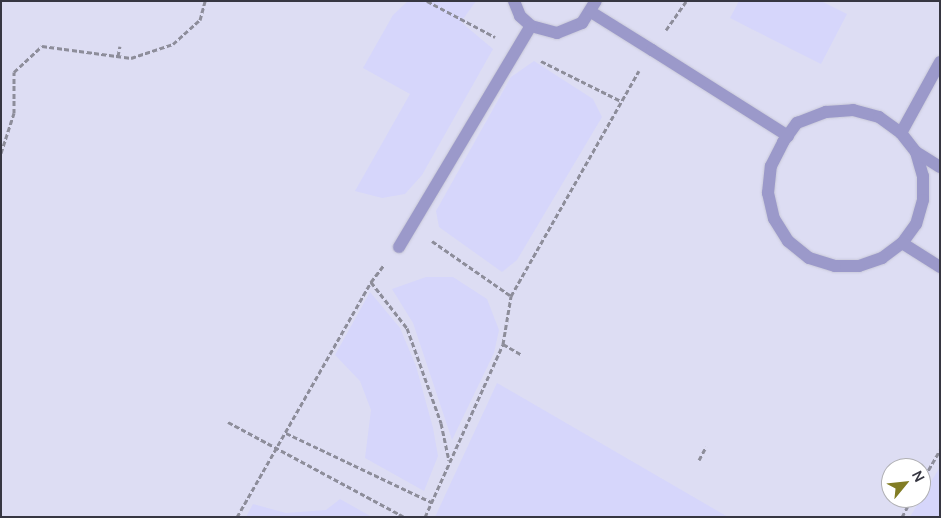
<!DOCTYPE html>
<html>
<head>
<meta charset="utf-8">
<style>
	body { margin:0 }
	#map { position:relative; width:941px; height:518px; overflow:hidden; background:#ededfe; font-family:Manrope,sans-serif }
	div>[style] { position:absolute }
	.built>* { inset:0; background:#ddddf3 }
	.green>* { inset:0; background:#d6d6fb }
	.path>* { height:3px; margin-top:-1.5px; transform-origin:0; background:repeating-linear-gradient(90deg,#8d8d9a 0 5px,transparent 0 7.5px) }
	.roads { filter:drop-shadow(0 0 1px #c8c8d8) drop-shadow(0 0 1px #c8c8d8) }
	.service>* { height:12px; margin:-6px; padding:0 6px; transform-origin:6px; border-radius:6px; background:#9b99ca }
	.minor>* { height:12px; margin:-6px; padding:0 6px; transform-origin:6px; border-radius:6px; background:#9b99ca }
	.path-bridge>* { height:3px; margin-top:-1.5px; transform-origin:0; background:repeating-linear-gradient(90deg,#8d8d9a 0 5px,transparent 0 7.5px) }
	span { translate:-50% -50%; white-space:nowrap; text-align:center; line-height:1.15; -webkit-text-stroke:5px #fff; paint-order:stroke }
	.frame { position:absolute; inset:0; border:2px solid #363641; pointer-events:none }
	.north { position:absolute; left:881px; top:458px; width:50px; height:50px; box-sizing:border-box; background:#fff; border:1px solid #afafb3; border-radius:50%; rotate:62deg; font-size:14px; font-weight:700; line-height:20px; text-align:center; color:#363641 }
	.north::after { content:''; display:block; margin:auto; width:18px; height:22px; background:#827d24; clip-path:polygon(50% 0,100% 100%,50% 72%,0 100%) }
</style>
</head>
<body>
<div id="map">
	<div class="built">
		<div style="clip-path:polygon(evenodd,1px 1px,940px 1px,940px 517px,1px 517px,1px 1px,891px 468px,921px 468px,921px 498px,891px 498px,891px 468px)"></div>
	</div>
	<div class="green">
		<div style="clip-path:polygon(408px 1px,476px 1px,461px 22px,493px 49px,422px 175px,405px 194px,382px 198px,355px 191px,410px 94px,363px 68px,393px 15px)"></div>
		<div style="clip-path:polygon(739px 1px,821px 1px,847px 14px,821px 64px,730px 18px)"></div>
		<div style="clip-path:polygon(534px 61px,593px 99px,602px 117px,517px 260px,502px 272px,439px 227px,436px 211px,511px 77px)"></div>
		<div style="clip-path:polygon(426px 277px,453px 277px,487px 299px,499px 330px,494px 353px,452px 440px,413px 323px,392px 289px)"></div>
		<div style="clip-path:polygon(370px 292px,400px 328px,416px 366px,433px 428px,438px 456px,424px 491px,365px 458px,371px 410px,360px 381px,335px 355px)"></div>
		<div style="clip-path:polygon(497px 383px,504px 387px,728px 517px,435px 517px)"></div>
		<div style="clip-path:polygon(940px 467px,940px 517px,910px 517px)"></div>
		<div style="clip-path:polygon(340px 499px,372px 517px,246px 517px,253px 504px,286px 513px,326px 510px)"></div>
	</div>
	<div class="path">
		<div style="left:427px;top:1px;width:77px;rotate:27.9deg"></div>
		<div style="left:666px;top:30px;width:35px;rotate:-55deg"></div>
		<div style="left:118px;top:56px;width:10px;rotate:-79deg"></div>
		<div style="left:541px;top:61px;width:89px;rotate:26.6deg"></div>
		<div style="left:1px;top:153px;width:42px;rotate:-72deg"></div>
		<div style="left:14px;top:113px;width:41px;rotate:-90deg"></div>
		<div style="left:14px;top:72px;width:38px;rotate:-43deg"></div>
		<div style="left:42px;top:46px;width:90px;rotate:7.7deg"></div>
		<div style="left:131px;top:58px;width:44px;rotate:-18.4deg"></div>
		<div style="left:173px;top:44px;width:36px;rotate:-42deg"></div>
		<div style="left:200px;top:20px;width:20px;rotate:-75deg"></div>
		<div style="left:432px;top:241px;width:96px;rotate:34.8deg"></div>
		<div style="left:371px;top:282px;width:21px;rotate:-53deg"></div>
		<div style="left:503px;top:344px;width:22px;rotate:30deg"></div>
		<div style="left:286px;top:433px;width:161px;rotate:25.4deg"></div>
		<div style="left:699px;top:460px;width:15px;rotate:-62deg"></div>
		<div style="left:921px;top:483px;width:38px;rotate:-60deg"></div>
		<div style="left:399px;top:514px;width:6px;rotate:31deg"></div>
		<div style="left:237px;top:517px;width:271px;rotate:-60.3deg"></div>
		<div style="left:371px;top:282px;width:58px;rotate:52deg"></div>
		<div style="left:407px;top:328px;width:101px;rotate:70.3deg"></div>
		<div style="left:441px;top:423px;width:38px;rotate:78deg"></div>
		<div style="left:425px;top:517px;width:190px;rotate:-65.7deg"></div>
		<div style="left:503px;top:344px;width:49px;rotate:-80.5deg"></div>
		<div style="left:511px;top:296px;width:259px;rotate:-60.4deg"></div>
		<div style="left:902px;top:517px;width:21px;rotate:-62deg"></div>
	</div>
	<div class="roads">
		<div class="service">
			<div style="left:514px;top:1px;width:16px;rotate:68deg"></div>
			<div style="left:520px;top:16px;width:15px;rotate:42deg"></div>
			<div style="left:531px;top:26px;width:27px;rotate:15deg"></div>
			<div style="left:557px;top:33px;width:27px;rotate:-22deg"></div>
			<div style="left:582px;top:23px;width:26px;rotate:-58deg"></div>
			<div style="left:591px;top:12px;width:72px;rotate:31.9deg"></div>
			<div style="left:399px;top:247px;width:257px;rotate:-59.2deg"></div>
		</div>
		<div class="minor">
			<div style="left:652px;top:50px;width:161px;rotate:32.3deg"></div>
			<div style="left:853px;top:110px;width:27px;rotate:15deg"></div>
			<div style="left:879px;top:117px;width:27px;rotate:36deg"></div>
			<div style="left:901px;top:133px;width:24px;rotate:52deg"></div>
			<div style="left:916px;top:152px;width:25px;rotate:74deg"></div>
			<div style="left:923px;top:176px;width:24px;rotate:90deg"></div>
			<div style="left:923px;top:200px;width:25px;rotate:106deg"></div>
			<div style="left:916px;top:224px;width:24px;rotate:126deg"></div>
			<div style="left:902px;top:243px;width:25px;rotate:143deg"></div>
			<div style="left:882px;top:258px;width:24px;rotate:161deg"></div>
			<div style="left:859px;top:266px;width:24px;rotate:180deg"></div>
			<div style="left:835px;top:266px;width:27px;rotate:-163deg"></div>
			<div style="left:809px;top:258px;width:27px;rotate:-141deg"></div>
			<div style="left:788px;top:241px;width:26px;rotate:-122deg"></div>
			<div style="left:774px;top:219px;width:27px;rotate:-103deg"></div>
			<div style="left:768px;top:193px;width:27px;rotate:-84deg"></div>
			<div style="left:771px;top:166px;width:27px;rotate:-63deg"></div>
			<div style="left:783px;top:142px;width:24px;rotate:-54deg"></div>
			<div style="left:797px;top:123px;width:31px;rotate:-21deg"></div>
			<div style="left:826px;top:112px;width:27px;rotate:-4deg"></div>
			<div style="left:901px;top:133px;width:81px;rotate:-61.2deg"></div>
			<div style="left:916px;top:152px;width:28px;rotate:32deg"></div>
			<div style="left:902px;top:243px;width:45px;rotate:32.3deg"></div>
		</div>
	</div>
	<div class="path-bridge">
		<div style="left:228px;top:422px;width:194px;rotate:28.3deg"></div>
	</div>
	<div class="frame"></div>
	<div class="north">N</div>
</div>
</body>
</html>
